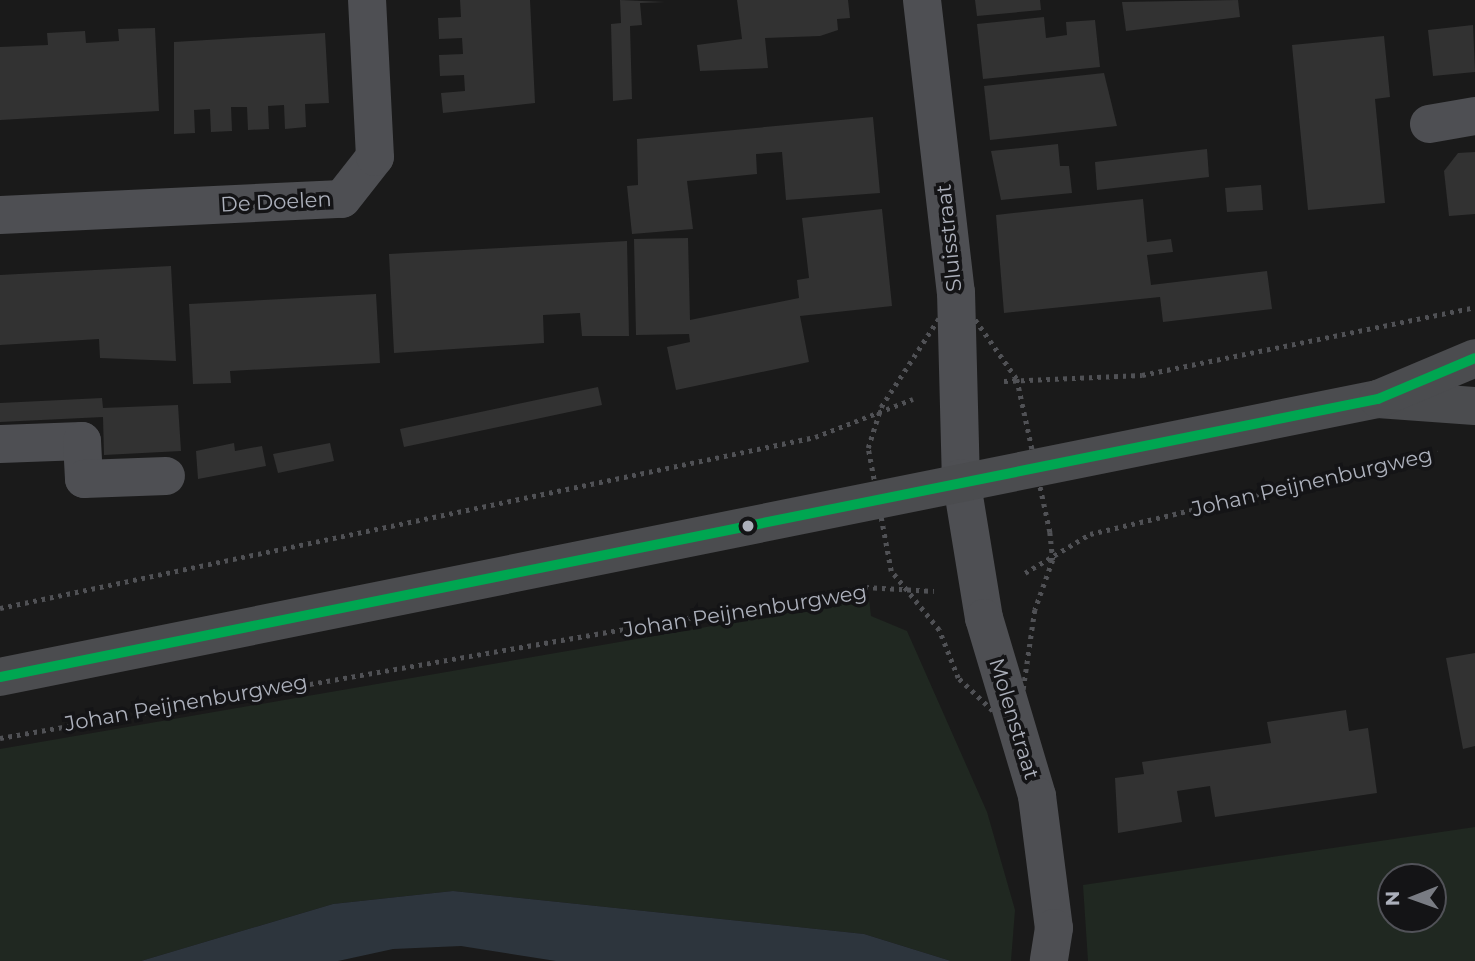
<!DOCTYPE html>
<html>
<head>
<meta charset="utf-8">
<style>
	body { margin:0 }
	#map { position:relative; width:1475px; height:961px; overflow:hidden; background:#1a1a1a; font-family:Montserrat,sans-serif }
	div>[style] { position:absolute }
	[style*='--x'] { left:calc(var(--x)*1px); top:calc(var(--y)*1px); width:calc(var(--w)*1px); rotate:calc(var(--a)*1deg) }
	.green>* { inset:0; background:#202821 }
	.water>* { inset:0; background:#2d353d }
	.building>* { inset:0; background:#323232 }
	.path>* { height:4.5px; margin-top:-2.25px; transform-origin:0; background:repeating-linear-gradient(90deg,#505155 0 3.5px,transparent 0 8.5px) }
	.minor>* { height:38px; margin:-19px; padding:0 19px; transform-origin:19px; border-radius:19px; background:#4e4f53 }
	.major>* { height:38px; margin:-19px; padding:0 19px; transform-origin:19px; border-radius:19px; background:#4b4c4f }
	.bus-1>* { height:10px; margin:-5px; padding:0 5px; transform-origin:5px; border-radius:5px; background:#00a651 }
	.dots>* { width:19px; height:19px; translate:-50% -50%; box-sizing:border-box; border:4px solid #141416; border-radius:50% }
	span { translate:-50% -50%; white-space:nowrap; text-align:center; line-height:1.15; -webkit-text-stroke:7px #141416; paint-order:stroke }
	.street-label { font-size:21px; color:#acb0bb }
	.north { position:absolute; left:1377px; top:863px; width:70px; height:70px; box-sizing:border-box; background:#141416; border:2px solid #515258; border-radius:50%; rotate:269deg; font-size:19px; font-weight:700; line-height:28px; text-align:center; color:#acb0bb }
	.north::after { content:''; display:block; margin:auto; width:24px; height:32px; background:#797c83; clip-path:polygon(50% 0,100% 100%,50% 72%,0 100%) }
</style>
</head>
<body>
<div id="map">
	<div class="green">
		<div style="clip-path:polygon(869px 599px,871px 616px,907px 631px,987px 812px,1015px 910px,1011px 961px,951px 961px,864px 934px,453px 891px,333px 904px,141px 961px,0 961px,0 749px)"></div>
		<div style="clip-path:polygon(evenodd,1475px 827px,1475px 961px,1088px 961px,1083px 885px,1475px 827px,1391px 877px,1433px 877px,1433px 919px,1391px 919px,1391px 877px)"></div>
	</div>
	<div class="water">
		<div style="clip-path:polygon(453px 891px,864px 934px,951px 961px,556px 961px,461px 946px,393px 949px,338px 961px,141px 961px,333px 904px)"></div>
	</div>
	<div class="building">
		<div style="clip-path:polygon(460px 0,530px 0,535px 103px,443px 113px,441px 93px,465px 91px,464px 75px,440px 76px,439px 55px,463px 54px,462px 38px,439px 39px,438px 18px,461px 17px)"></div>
		<div style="clip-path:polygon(620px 0,665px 2px,640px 3px,642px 25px,630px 26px,632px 99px,613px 101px,611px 24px,621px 23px)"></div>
		<div style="clip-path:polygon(737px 0,848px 0,850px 18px,837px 19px,838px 30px,820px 36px,765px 38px,768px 68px,700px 71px,697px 45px,742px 39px)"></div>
		<div style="clip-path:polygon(975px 0,1040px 0,1041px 10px,977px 16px)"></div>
		<div style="clip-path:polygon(1238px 0,1240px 17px,1126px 31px,1122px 2px)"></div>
		<div style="clip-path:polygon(1044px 17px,1046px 38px,1067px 35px,1066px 22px,1095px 20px,1100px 67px,983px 79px,977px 24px)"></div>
		<div style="clip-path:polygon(1473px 25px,1475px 72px,1433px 76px,1428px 30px)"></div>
		<div style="clip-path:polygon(155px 28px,159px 111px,0 120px,0 47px,48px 45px,47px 33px,85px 31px,86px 43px,119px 41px,118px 29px)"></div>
		<div style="clip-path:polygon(325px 33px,329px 103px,305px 104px,306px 127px,285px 129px,284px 105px,268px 106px,269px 129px,248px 130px,247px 107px,231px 107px,232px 131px,211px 132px,210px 109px,194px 110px,195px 133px,174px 134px,174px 42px)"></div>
		<div style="clip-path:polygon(1384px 36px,1390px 97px,1375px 99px,1385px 203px,1308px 210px,1292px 45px)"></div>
		<div style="clip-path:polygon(1104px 73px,1117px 126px,990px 140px,984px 86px)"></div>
		<div style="clip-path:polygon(873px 117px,880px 193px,786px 200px,782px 152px,756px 154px,757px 174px,687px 181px,693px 229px,632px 234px,627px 186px,638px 185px,637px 139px)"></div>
		<div style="clip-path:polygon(1058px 144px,1060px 166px,1069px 166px,1072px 193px,1001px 200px,991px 151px)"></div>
		<div style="clip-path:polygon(1207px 149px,1209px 177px,1097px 190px,1095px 162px)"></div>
		<div style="clip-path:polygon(1475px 152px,1475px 214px,1449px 216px,1444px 171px,1458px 153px)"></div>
		<div style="clip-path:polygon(1261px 185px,1263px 210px,1227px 212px,1225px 188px)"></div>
		<div style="clip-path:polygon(1143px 199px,1147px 242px,1171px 239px,1173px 252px,1147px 255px,1151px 285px,1267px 271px,1272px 309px,1163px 322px,1160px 297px,1004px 313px,996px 215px)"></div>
		<div style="clip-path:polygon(882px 209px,892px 306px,800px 316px,809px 362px,676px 390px,667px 347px,690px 342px,689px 334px,636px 335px,634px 239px,688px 238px,690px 320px,799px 298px,797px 280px,809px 278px,802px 218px)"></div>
		<div style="clip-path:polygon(627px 241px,629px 336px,582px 336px,580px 313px,543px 315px,544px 343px,394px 353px,389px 254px)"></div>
		<div style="clip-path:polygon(171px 266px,176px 361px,100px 358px,99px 339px,0 345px,0 275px)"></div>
		<div style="clip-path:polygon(376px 294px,380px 363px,230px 371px,231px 383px,193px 384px,189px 304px)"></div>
		<div style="clip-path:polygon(598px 387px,602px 405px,404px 447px,400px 429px)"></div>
		<div style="clip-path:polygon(102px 398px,103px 408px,178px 405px,181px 451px,104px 455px,103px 417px,0 422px,0 403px)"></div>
		<div style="clip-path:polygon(234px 443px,235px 451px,262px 446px,266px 466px,198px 479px,196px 451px)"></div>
		<div style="clip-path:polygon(330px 443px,334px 461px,278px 473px,273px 454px)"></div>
		<div style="clip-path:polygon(1475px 653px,1475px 746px,1463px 749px,1446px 658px)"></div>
		<div style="clip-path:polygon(1346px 710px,1349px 731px,1368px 728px,1377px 793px,1215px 817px,1210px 786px,1177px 791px,1182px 822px,1118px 833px,1115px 778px,1144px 774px,1142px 762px,1271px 743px,1267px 722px)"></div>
	</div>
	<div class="path">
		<div style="--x:956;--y:292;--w:106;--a:55"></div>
		<div style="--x:1017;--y:379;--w:157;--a:77.8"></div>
		<div style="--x:1050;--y:532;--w:28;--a:84"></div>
		<div style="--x:1053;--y:560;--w:53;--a:109.8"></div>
		<div style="--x:1035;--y:610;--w:125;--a:98.3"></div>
		<div style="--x:1017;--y:734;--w:81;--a:-136.5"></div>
		<div style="--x:958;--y:678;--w:52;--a:-111.6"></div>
		<div style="--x:939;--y:630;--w:76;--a:-129.1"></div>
		<div style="--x:891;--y:571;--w:125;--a:-100.6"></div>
		<div style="--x:868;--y:448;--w:43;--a:-72.4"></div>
		<div style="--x:881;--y:407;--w:137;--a:-56.9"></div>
		<div style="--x:1004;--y:381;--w:138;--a:-2.5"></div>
		<div style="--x:1142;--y:375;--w:340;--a:-11.5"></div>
		<div style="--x:1025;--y:573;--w:76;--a:-31"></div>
		<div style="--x:1090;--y:534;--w:357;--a:-13.3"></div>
		<div style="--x:0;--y:608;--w:833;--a:-11.85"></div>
		<div style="--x:815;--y:437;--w:105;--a:-21.2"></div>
		<div style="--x:0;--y:738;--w:878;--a:-9.9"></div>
		<div style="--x:865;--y:587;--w:69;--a:3.3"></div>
	</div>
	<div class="minor">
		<div style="--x:922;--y:0;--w:294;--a:83.4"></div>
		<div style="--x:956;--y:292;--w:186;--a:88.5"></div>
		<div style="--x:961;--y:478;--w:142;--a:80.7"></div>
		<div style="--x:984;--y:618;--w:186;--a:73.4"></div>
		<div style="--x:1037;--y:796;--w:133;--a:82.7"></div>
		<div style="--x:1054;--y:928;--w:33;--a:99"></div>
		<div style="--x:1429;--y:124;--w:47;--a:-9.9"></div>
		<div style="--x:0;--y:215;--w:342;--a:-2.7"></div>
		<div style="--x:342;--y:199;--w:53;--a:-51.8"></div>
		<div style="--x:375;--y:157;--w:157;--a:-92.9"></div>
		<div style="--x:0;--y:444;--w:82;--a:-2.1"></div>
		<div style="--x:82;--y:441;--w:38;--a:87"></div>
		<div style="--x:84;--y:479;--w:82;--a:-2.1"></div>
	</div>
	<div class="major">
		<div style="--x:1378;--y:399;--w:97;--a:4.1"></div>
		<div style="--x:0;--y:677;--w:1406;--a:-11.41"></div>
		<div style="--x:1378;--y:399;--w:105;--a:-22.9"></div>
	</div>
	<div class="bus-1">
		<div style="--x:0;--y:677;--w:1406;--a:-11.41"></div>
		<div style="--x:1378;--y:399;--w:105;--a:-22.9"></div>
	</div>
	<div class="dots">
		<div style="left:748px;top:526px;background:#acb0bb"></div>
	</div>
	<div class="street-label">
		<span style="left:276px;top:202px;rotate:-3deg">De Doelen</span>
		<span style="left:949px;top:238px;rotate:-96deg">Sluisstraat</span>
		<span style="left:1312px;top:482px;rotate:-13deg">Johan Peijnenburgweg</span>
		<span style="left:745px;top:611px;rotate:-9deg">Johan Peijnenburgweg</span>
		<span style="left:186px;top:703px;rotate:-10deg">Johan Peijnenburgweg</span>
		<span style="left:1014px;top:719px;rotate:73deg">Molenstraat</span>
	</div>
	<div class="north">N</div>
</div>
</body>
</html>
